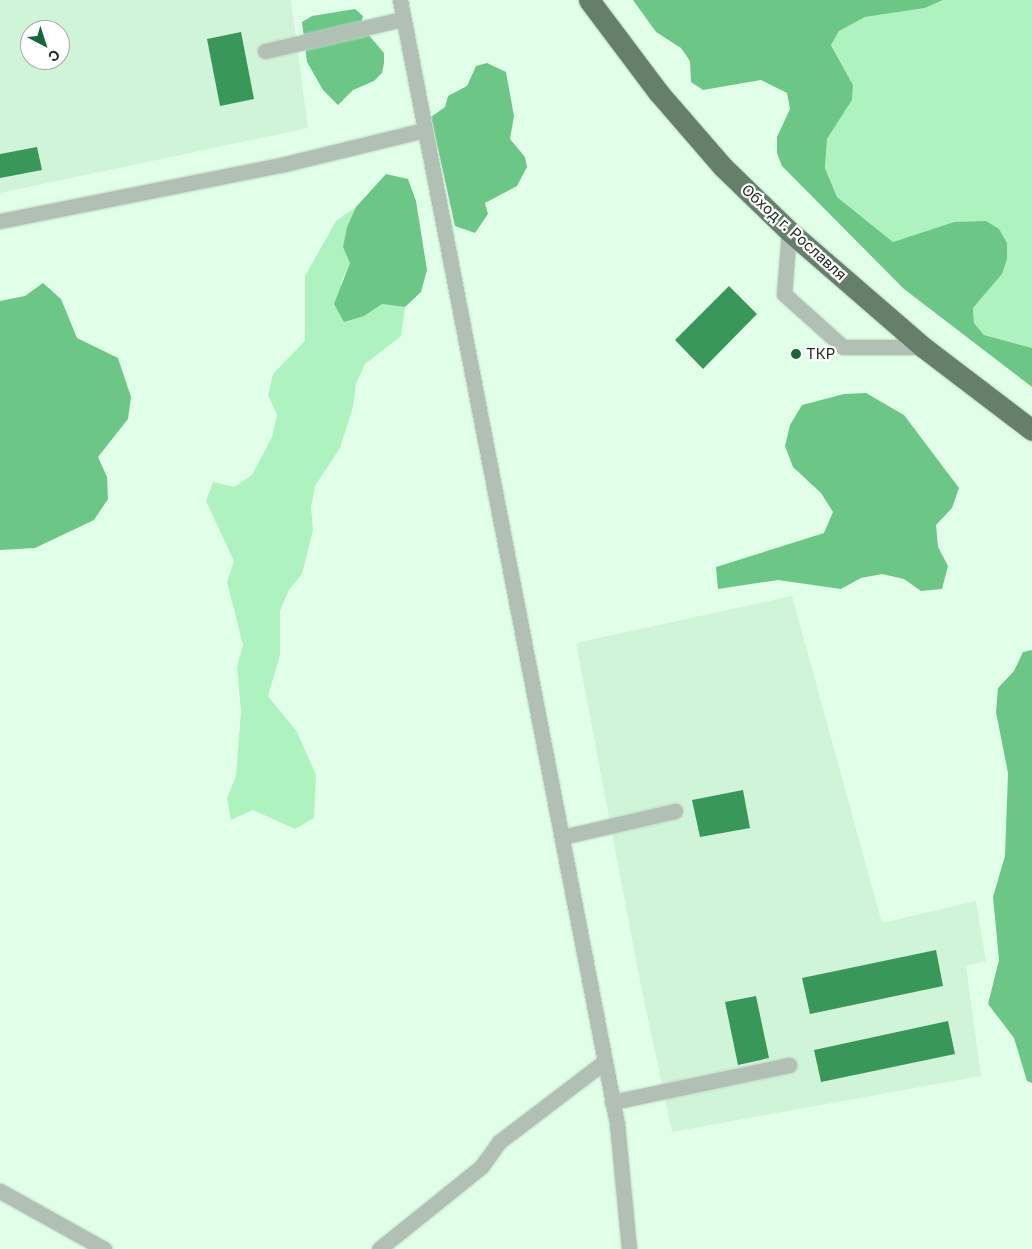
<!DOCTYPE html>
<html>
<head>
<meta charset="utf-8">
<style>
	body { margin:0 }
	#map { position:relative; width:1032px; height:1249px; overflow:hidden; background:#e1ffe8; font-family:Inter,sans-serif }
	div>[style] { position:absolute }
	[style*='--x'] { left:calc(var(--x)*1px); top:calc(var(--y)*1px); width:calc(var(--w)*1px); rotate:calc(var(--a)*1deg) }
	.built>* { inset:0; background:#d0f4d8 }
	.green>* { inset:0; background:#aef3bf }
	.forest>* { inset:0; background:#6cc787 }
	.building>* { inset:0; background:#3a975a }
	.roads { filter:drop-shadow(0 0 1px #bed8c4) drop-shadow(0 0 1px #bed8c4) }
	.minor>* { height:15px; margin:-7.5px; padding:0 7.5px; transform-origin:7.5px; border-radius:7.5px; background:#b2bfb5 }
	.highway>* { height:21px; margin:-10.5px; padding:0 10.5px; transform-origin:10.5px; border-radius:10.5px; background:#657f6b }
	.dots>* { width:14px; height:14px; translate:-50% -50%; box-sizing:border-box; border:2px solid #fff; border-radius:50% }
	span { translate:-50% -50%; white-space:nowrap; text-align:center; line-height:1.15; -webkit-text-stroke:4.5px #fff; paint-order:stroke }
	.street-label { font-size:15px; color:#1d281f }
	.poi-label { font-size:15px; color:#1d281f }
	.left { translate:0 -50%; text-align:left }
	.north { position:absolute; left:20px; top:20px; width:50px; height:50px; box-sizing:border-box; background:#fff; border:1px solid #a5a9a5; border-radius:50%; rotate:140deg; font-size:14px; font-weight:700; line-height:20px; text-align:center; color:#1d281f }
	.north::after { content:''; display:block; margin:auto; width:18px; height:22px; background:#186737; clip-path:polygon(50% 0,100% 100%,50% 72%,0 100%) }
</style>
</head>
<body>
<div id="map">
	<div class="built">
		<div style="clip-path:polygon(evenodd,0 0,291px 0,308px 128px,0 193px,0 0,30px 30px,60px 30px,60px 60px,30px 60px,30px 30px)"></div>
		<div style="clip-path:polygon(792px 596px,882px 923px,976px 901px,986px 961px,966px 966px,981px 1076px,672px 1132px,640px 981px,576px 643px)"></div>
	</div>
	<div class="green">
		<div style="clip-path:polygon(943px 0,1032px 0,1032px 348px,984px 335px,974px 323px,973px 308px,1002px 274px,954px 222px,893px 242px,837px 197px,825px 168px,827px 139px,852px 100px,853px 85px,831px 44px,839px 31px,865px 17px,925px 8px)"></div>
		<div style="clip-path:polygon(356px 207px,347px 227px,350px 263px,341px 283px,364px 316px,382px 304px,405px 307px,401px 336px,365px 364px,356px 384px,353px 407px,340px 448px,315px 486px,311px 508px,313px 530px,302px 574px,289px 590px,280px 611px,280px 655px,268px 696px,297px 732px,316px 775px,314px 818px,295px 829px,253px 810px,231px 820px,227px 798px,236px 776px,241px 711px,237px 667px,243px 645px,227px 582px,234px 561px,206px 501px,213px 482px,234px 487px,252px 475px,272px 437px,277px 415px,268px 395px,273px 374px,305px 341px,305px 276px,336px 221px)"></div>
	</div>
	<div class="forest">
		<div style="clip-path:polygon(633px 0,943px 0,925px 8px,865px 17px,839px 31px,831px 45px,853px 85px,852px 100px,827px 139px,825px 168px,837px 197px,893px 242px,954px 222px,986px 221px,999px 229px,1007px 243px,1007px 259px,1002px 274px,973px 308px,974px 323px,984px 335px,1032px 348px,1032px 387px,904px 289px,782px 166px,777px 153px,777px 137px,790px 109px,787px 93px,761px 80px,703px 90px,691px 82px,690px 61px,681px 48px,656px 32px)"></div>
		<div style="clip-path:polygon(355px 9px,363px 16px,361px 26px,384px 53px,384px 63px,382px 73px,374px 81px,353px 90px,338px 105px,323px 90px,307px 62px,302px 22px,312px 16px)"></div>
		<div style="clip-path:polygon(487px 63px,506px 72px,514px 116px,510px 139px,525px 157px,527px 167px,517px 186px,485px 203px,488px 214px,475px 233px,455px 226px,431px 117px,445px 107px,448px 96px,467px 86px,476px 66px)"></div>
		<div style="clip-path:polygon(386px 174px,408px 179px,416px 201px,427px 270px,421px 292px,405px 307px,382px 304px,364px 316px,344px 322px,334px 304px,350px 263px,343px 247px,347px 227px,356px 207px)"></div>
		<div style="clip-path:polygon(43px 283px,61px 299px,77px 338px,118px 358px,131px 397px,128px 419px,98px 457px,107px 477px,108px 499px,94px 520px,35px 548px,0 550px,0 301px,25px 296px)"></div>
		<div style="clip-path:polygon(866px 393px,904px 415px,959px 488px,952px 508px,936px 525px,938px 547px,948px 566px,942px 589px,921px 591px,904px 579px,882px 574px,861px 578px,841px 589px,778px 580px,718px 589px,716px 567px,824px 533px,833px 512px,821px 493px,793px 467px,785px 446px,790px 425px,802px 405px,844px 394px)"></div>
		<div style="clip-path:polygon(1032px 650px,1032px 1083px,1027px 1081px,1014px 1038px,988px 1004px,999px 960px,993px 897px,1005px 856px,1008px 773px,996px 712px,998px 688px,1014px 671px,1023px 652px)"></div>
	</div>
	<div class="building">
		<div style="clip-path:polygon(241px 32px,254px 99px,220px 106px,207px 39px)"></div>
		<div style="clip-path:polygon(37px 147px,42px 170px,0 178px,0 154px)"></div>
		<div style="clip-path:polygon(729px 286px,757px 314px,703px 369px,675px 340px)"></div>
		<div style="clip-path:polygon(743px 790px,750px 828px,700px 837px,692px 800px)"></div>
		<div style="clip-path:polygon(936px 950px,943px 986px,810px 1014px,802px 978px)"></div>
		<div style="clip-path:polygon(756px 996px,769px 1058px,738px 1065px,725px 1002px)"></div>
		<div style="clip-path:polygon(948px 1021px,955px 1054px,821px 1082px,814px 1050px)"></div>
	</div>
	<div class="roads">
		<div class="minor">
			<div style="--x:400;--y:0;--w:1145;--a:79.07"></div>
			<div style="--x:617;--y:1124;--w:126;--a:84.5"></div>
			<div style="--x:265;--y:51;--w:142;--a:-13.1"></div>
			<div style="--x:0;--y:221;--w:291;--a:-11.3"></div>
			<div style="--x:285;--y:164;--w:144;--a:-13.7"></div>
			<div style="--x:789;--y:231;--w:63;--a:94.5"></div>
			<div style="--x:784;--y:294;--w:79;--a:41.9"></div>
			<div style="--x:843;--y:347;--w:80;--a:0"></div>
			<div style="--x:562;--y:837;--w:116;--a:-13"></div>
			<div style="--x:612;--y:1102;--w:181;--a:-11.8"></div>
			<div style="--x:0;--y:1191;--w:119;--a:29.1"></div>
			<div style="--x:379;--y:1249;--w:131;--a:-38.8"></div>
			<div style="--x:481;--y:1167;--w:31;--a:-54"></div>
			<div style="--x:499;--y:1142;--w:132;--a:-37.3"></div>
		</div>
		<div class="highway">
			<div style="--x:589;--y:0;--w:115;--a:53.1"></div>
			<div style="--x:658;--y:92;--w:99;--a:49.1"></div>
			<div style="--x:723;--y:167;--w:92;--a:44.1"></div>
			<div style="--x:789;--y:231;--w:177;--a:40.9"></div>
			<div style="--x:923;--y:347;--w:137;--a:37.3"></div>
		</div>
	</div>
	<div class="dots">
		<div style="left:796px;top:354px;background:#186737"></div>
	</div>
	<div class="street-label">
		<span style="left:794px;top:232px;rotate:42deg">Обход г. Рославля</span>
	</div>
	<div class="poi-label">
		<span class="left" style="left:806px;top:354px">ТКР</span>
	</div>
	<div class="north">С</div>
</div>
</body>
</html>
